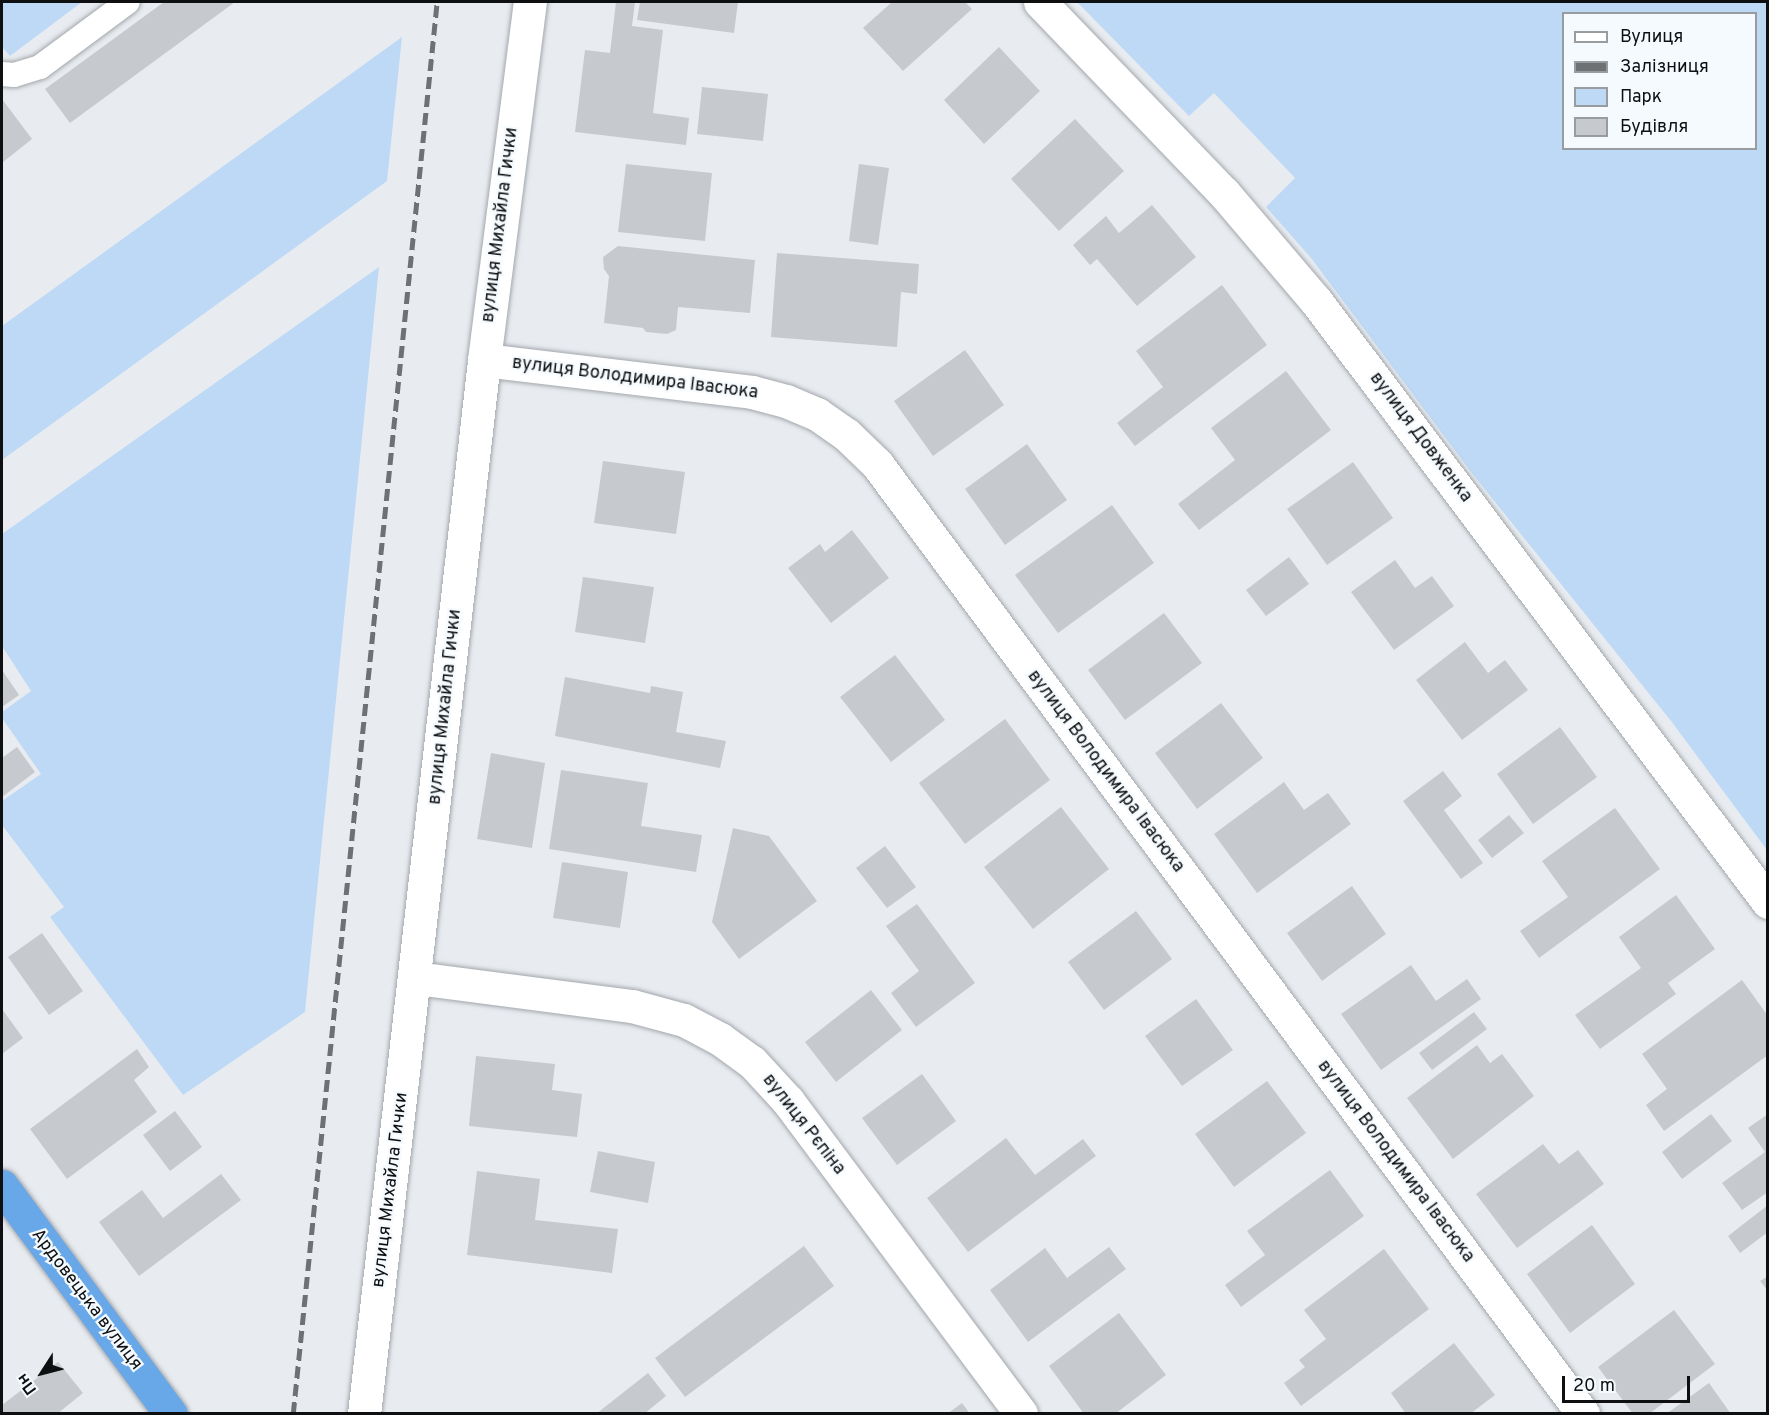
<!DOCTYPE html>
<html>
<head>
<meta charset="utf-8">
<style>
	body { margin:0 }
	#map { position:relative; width:1769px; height:1415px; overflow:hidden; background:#e8ecf1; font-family:Overpass,sans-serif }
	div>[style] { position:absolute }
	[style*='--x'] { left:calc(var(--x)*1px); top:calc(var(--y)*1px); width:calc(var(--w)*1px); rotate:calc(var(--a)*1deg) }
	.green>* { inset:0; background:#bed9f5 }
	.building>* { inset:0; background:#c6cace }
	.roads { filter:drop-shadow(0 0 2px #a3a7ab) drop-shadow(0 0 2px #a3a7ab) }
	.lane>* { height:24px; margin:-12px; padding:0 12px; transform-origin:12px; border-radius:12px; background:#fff }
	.street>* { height:33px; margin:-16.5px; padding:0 16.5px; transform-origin:16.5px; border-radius:16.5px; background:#fff }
	.secondary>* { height:33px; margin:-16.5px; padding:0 16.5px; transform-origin:16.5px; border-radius:16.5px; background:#fff }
	.highway>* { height:33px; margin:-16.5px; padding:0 16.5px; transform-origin:16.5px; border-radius:16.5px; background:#68a8e8 }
	.rail>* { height:4.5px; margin-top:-2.25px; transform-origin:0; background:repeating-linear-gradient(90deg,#6e7173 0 12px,transparent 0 18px) }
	span { translate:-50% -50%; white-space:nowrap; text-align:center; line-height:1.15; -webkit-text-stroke:4.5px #f5fafe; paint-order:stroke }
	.street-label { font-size:18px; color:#0e0f10 }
	.frame { position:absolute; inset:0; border:3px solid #0e0f10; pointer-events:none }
	.legend { position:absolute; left:1562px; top:12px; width:195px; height:138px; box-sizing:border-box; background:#f5fafe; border:2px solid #999c9f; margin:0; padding:8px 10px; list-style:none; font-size:18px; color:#0e0f10 }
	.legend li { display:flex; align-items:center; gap:12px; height:30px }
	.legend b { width:30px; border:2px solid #999c9f }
	.north { position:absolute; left:12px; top:1343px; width:60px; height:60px; -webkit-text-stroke:4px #f5fafe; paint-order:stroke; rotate:234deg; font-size:16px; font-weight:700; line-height:24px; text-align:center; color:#0e0f10 }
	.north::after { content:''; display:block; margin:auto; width:21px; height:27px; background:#0e0f10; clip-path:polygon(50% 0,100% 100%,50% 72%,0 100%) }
	.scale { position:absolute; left:1562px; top:1376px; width:128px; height:27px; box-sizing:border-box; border:3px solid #0e0f10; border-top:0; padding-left:8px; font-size:18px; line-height:21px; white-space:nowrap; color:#0e0f10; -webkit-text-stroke:4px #f5fafe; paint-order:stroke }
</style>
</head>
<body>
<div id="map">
	<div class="green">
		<div style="clip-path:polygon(2px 2px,82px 2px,10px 56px,2px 47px)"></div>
		<div style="clip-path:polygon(evenodd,1077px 2px,1767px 2px,1767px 850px,1671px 721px,1471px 472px,1311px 258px,1266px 207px,1295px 178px,1214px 93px,1189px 116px,1077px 2px,1564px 14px,1756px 14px,1756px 148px,1564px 148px,1564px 14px)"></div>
		<div style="clip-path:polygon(402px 37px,387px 181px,2px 460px,2px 326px)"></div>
		<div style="clip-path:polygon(379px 267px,305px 1012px,183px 1095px,50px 917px,64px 907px,2px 825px,2px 801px,41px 774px,2px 718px,2px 712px,31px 691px,2px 646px,2px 534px)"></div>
	</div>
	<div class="building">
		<div style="clip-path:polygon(164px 2px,235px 2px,70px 123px,45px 89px)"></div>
		<div style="clip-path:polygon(616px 2px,635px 2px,632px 26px,663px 30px,653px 113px,689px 118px,686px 145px,575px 132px,585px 50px,610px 53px)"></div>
		<div style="clip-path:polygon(640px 2px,738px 2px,734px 33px,637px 20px)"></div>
		<div style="clip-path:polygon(892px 2px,965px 2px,972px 9px,903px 71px,863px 28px)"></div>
		<div style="clip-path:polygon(999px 47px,1040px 91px,984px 144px,944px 100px)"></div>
		<div style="clip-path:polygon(702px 87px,768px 94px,763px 141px,697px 134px)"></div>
		<div style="clip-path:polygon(2px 99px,32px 139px,3px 162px,2px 161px)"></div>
		<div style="clip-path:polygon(1075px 119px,1124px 171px,1059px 231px,1011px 179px)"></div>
		<div style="clip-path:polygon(626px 164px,712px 173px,705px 241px,618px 232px)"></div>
		<div style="clip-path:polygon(859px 164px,889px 168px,878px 245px,849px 241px)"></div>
		<div style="clip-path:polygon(1152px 205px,1196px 257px,1137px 306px,1097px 259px,1090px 265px,1073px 245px,1106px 216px,1119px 233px)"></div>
		<div style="clip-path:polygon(618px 246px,755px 260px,750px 313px,678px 307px,676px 330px,667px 334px,646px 332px,643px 328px,604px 323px,609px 276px,604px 269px,603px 257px)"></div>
		<div style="clip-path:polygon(777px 253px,919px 264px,917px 294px,901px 292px,897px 347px,771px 337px)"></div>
		<div style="clip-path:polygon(1222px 285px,1267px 345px,1135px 446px,1117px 423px,1163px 387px,1136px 351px)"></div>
		<div style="clip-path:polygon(965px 350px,1004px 405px,933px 456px,894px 401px)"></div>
		<div style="clip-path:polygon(1286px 371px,1331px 430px,1199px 530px,1178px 504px,1235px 460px,1211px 428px)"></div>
		<div style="clip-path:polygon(1027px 444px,1067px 500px,1005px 545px,965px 489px)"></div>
		<div style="clip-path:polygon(603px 461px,685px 472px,676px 534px,594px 523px)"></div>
		<div style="clip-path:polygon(1353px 462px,1393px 518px,1327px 565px,1287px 509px)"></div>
		<div style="clip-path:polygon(1112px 505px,1154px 563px,1058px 633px,1015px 575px)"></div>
		<div style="clip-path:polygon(852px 530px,889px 578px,831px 623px,788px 568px,820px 544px,825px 552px)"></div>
		<div style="clip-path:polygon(1289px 557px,1309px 584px,1266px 616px,1246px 590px)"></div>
		<div style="clip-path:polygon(1395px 560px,1415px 588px,1432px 576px,1454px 606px,1394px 650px,1351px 592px)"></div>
		<div style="clip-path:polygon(583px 577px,654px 587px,645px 643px,575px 632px)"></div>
		<div style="clip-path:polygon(1164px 613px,1202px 663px,1125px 720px,1088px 670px)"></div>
		<div style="clip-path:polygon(1465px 642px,1488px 673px,1505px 660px,1528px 690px,1462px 740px,1416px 680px)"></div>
		<div style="clip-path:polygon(895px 655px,945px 720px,891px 762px,840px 697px)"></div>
		<div style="clip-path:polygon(2px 670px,19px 695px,2px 707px)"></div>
		<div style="clip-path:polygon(565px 677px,650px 693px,651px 686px,683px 692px,676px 732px,726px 741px,720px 768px,555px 736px)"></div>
		<div style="clip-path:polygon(1221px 703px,1263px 758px,1197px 809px,1155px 753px)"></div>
		<div style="clip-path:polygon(1005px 719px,1050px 780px,965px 844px,919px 783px)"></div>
		<div style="clip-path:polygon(1560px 727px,1597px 777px,1533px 824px,1497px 774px)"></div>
		<div style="clip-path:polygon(17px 747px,35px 772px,2px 797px,2px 758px)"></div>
		<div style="clip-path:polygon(491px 753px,545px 763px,532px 848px,477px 839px)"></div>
		<div style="clip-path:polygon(561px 770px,648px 783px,641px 826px,702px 835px,696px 872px,549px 849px)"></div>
		<div style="clip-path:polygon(1443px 771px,1462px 796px,1444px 810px,1483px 863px,1461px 879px,1403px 801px)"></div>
		<div style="clip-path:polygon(1284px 782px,1304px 810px,1328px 793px,1351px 824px,1257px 893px,1214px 834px)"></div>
		<div style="clip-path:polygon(1061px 807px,1109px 869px,1033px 929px,984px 867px)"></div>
		<div style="clip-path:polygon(1615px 808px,1660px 869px,1539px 958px,1520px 931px,1568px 897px,1542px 861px)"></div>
		<div style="clip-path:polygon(1509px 815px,1524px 833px,1492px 858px,1478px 840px)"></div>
		<div style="clip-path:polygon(733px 828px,769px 836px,817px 901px,739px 959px,712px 922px)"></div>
		<div style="clip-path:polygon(885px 846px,916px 887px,887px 908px,856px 868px)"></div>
		<div style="clip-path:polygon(562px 862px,628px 872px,620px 928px,553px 918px)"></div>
		<div style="clip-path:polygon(1352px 886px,1386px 934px,1322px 981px,1287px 933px)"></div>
		<div style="clip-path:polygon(1676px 895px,1715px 949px,1668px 983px,1676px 994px,1600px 1049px,1575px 1015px,1641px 968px,1619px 937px)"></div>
		<div style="clip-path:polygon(917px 904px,975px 983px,916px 1027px,891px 993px,919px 971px,886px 926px)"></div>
		<div style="clip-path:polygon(1136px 911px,1172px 959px,1104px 1010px,1068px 962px)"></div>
		<div style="clip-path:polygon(42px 933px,83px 991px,49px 1015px,8px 957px)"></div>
		<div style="clip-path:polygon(1411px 965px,1436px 1001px,1467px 979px,1481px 999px,1381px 1070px,1341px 1014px)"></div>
		<div style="clip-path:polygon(1742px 980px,1768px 1016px,1768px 1055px,1664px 1131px,1646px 1105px,1667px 1089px,1642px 1054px)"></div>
		<div style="clip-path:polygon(871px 990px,902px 1030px,836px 1082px,805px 1042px)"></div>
		<div style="clip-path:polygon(1196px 999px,1233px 1050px,1182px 1086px,1145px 1036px)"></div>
		<div style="clip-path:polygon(2px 1009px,23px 1038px,2px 1054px)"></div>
		<div style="clip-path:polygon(1474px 1012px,1487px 1029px,1432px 1070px,1419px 1053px)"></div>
		<div style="clip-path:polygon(1477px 1045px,1490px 1063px,1502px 1054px,1534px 1096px,1453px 1159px,1407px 1098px)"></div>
		<div style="clip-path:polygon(137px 1049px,149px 1067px,134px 1080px,157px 1112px,67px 1179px,30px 1129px)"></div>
		<div style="clip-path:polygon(476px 1056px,555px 1064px,552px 1090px,582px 1094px,577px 1137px,469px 1126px)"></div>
		<div style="clip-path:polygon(922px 1074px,956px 1121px,897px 1165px,862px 1118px)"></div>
		<div style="clip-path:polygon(1267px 1081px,1306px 1133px,1234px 1187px,1195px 1134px)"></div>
		<div style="clip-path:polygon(175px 1111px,202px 1147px,170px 1171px,143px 1135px)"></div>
		<div style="clip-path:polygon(1711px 1114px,1732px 1141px,1682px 1179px,1662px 1152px)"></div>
		<div style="clip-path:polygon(1768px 1114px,1768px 1192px,1742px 1210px,1722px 1183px,1765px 1152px,1748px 1128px)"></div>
		<div style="clip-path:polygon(1006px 1138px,1035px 1175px,1083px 1139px,1096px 1156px,968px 1252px,927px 1198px)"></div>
		<div style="clip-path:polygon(1543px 1144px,1559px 1164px,1578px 1150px,1604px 1184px,1517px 1248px,1476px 1194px)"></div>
		<div style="clip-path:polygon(598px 1151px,655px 1162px,648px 1203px,590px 1192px)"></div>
		<div style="clip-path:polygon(1330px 1170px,1364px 1216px,1241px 1307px,1225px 1285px,1265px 1255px,1247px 1231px)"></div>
		<div style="clip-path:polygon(477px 1171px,540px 1179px,535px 1220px,618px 1229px,612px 1273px,467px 1255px)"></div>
		<div style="clip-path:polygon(221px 1174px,241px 1200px,139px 1276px,99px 1222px,142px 1190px,163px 1218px)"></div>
		<div style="clip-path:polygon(1768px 1205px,1768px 1232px,1740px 1253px,1728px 1236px)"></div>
		<div style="clip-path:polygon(1592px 1225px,1635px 1284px,1570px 1333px,1527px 1274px)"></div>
		<div style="clip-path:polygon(804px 1246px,834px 1286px,685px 1397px,655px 1358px)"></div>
		<div style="clip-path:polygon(1109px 1247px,1126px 1269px,1028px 1342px,990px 1290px,1045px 1248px,1067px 1278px)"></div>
		<div style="clip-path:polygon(1384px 1249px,1429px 1309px,1301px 1406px,1284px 1383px,1305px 1367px,1299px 1360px,1326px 1339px,1304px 1310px)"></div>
		<div style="clip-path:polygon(1768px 1276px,1768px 1291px,1760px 1281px)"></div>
		<div style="clip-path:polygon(1674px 1310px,1715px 1364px,1649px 1414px,1633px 1414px,1598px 1367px)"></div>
		<div style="clip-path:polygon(1119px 1313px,1166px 1375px,1115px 1414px,1084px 1414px,1049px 1366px)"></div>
		<div style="clip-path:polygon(1454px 1343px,1495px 1395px,1470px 1414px,1406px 1414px,1391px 1393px)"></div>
		<div style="clip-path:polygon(58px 1362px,83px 1393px,57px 1414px,2px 1414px,2px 1405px)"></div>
		<div style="clip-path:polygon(648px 1373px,666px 1396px,644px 1414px,596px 1414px)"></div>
		<div style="clip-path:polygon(1709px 1383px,1731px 1414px,1666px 1414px)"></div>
		<div style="clip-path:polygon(962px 1403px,970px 1414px,947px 1414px)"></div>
	</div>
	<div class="roads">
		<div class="lane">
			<div style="--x:2;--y:74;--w:12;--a:5"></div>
			<div style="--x:14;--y:75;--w:27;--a:-17"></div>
			<div style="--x:40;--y:67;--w:109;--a:-36.5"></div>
		</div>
		<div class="street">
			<div style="--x:1040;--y:2;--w:265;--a:46.1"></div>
			<div style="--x:1224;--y:193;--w:142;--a:49.6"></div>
			<div style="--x:1316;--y:301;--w:752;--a:53.05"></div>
			<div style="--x:484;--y:360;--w:270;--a:6.8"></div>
			<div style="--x:752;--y:392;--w:35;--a:15"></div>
			<div style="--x:786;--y:401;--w:34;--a:23"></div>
			<div style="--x:817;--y:414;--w:37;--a:35"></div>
			<div style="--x:847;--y:435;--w:42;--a:44"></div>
			<div style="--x:877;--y:464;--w:1184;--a:53.38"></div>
			<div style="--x:416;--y:978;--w:218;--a:7.4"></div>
			<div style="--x:632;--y:1006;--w:54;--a:15.1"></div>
			<div style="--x:684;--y:1020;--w:41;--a:27.8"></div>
			<div style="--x:720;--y:1039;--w:39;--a:36"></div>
			<div style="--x:752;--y:1062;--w:53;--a:47.3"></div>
			<div style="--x:788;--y:1101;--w:390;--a:53.3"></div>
		</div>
		<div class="secondary">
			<div style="--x:364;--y:1414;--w:1061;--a:-83.5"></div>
			<div style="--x:484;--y:360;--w:361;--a:-82.7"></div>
		</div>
		<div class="highway">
			<div style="--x:2;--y:1186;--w:284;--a:53.5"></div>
		</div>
	</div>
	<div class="rail">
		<div style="--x:293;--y:1414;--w:1419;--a:-84.18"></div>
	</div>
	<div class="street-label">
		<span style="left:501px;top:225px;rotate:-83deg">вулиця Михайла Гички</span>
		<span style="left:635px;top:379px;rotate:7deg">вулиця Володимира Івасюка</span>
		<span style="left:1420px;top:438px;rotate:53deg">вулиця Довженка</span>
		<span style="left:446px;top:707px;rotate:-84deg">вулиця Михайла Гички</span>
		<span style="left:1105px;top:772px;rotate:53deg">вулиця Володимира Івасюка</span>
		<span style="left:803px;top:1125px;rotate:52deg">вулиця Рєпіна</span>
		<span style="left:1395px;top:1162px;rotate:53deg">вулиця Володимира Івасюка</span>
		<span style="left:391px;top:1190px;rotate:-83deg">вулиця Михайла Гички</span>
		<span style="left:86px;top:1300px;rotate:53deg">Ардовецька вулиця</span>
	</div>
	<div class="frame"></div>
	<ul class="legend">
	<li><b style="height:8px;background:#fff"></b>Вулиця</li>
	<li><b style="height:8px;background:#6e7173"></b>Залізниця</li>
	<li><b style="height:16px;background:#bed9f5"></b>Парк</li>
	<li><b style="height:16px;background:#c6cace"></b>Будівля</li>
	</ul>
	<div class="north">Пн</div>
	<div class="scale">20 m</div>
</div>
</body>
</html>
